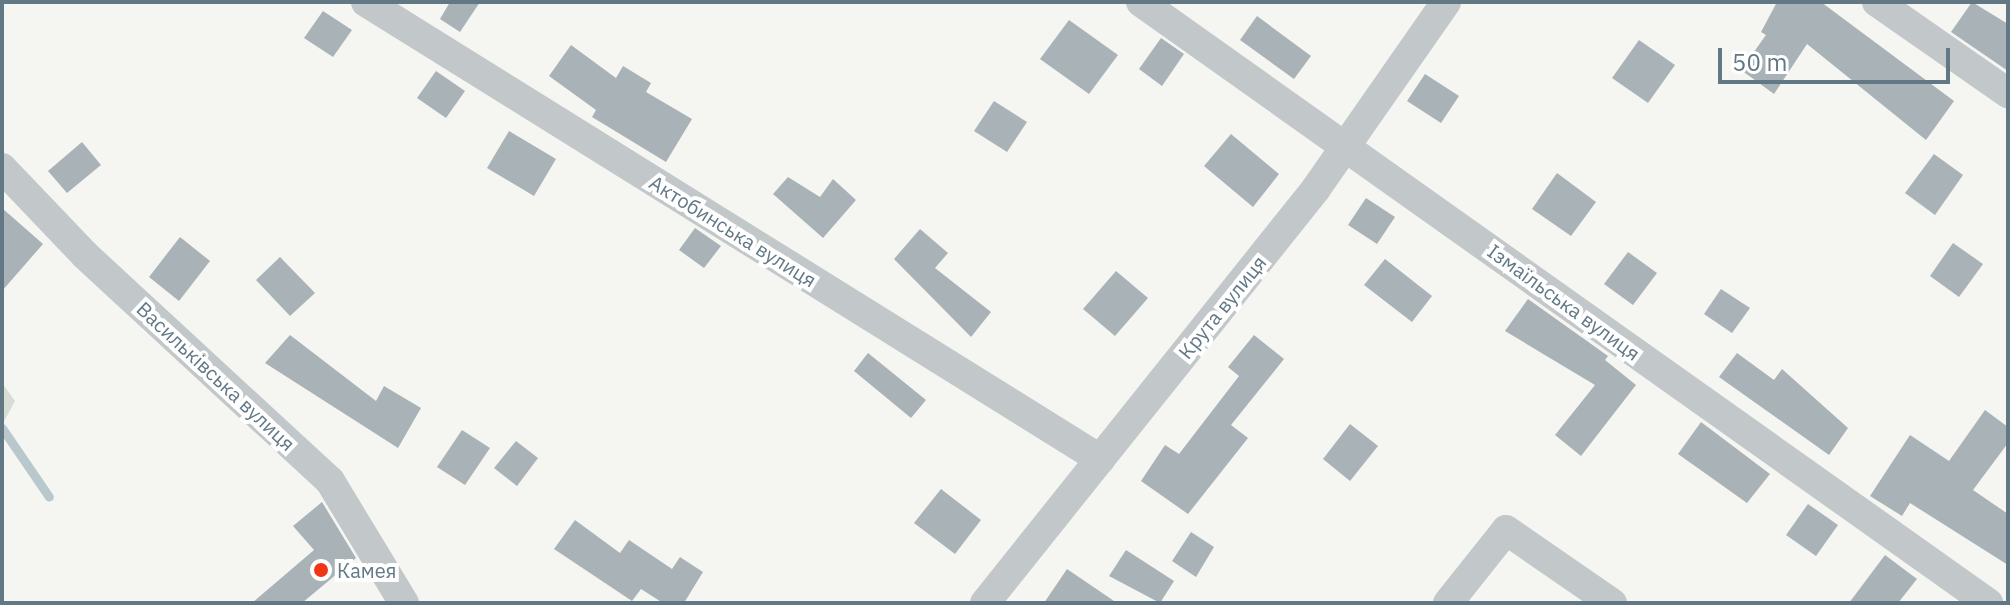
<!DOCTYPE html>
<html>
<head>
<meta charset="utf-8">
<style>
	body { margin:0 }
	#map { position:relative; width:2010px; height:605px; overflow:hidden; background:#f5f5f1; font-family:"IBM Plex Sans",sans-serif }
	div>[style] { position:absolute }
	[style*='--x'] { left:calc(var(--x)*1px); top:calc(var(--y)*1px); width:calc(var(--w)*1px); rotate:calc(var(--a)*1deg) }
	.green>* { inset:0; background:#d7ddd2 }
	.stream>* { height:9px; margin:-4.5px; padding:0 4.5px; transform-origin:4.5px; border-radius:4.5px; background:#b9c8cc }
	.building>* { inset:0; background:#a9b3b7 }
	.minor>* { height:30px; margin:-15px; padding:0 15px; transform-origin:15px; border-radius:15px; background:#c2c7ca }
	.dots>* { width:22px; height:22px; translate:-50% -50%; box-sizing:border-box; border:4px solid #fff; border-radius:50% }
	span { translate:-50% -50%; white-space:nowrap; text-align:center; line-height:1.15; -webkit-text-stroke:8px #fff; paint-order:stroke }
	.street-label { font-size:20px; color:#627885 }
	.poi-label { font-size:20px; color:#627885 }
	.left { translate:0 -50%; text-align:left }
	.frame { position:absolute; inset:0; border:4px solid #627885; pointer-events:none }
	.scale { position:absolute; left:1718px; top:48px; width:232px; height:36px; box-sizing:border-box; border:4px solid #627885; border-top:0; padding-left:10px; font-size:24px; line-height:28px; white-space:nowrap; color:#627885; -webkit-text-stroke:6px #fff; paint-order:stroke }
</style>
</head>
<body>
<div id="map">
	<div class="green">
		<div style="clip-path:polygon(2px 383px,15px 401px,2px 425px)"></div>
	</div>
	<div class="stream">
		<div style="--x:2;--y:428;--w:83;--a:55.7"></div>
	</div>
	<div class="building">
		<div style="clip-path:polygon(450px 2px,480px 2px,460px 32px,440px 19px)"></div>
		<div style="clip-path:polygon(1777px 2px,1821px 2px,1954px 101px,1926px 140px,1807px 44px,1774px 94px,1741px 70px,1766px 35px,1761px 32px)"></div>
		<div style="clip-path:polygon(1972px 2px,2008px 24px,2008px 71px,1951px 32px)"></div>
		<div style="clip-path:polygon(323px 11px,352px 30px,333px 57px,304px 38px)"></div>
		<div style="clip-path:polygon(1257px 16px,1311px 56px,1294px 79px,1240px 40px)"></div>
		<div style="clip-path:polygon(1069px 20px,1118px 55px,1089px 94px,1040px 59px)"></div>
		<div style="clip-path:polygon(1161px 38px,1184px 54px,1162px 86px,1139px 69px)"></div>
		<div style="clip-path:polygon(1639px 40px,1675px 65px,1648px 103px,1612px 78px)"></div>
		<div style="clip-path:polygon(571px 45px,616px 78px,623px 66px,651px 83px,646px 92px,692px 119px,666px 162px,592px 117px,596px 110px,549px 76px)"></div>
		<div style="clip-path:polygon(436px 71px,465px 91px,446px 118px,417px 98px)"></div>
		<div style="clip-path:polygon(1425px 74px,1459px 96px,1441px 123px,1407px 101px)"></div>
		<div style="clip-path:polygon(994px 101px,1027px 122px,1007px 152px,974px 131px)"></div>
		<div style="clip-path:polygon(509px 131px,556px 159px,534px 196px,487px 168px)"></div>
		<div style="clip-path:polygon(1231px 134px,1279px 174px,1253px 207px,1204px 166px)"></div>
		<div style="clip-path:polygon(82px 142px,101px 165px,67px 193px,48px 171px)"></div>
		<div style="clip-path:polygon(1934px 154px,1963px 175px,1935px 215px,1905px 193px)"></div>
		<div style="clip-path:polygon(1557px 173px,1596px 202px,1571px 236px,1532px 209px)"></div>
		<div style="clip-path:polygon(788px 177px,820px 197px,833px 179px,856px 200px,823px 238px,773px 194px)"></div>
		<div style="clip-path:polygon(1366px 198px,1395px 217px,1377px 244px,1348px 225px)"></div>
		<div style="clip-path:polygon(2px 208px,43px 244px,2px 291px)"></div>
		<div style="clip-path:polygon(695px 228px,721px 246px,704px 268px,679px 250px)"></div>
		<div style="clip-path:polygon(920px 229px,948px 253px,935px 268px,991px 312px,971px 337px,894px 259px)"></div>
		<div style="clip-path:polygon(180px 237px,210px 261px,179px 301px,149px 277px)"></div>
		<div style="clip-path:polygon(1953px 243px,1983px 264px,1959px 297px,1930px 276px)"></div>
		<div style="clip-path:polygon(1628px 252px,1657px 273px,1633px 305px,1604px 284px)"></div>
		<div style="clip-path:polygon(280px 257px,315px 293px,290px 316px,256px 280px)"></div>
		<div style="clip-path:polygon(1385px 259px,1432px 296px,1412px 322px,1364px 285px)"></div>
		<div style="clip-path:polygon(1116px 271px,1148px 298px,1115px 336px,1083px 309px)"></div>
		<div style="clip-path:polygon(1721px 289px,1750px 308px,1732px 333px,1704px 314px)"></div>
		<div style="clip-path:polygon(1528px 299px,1608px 356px,1605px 360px,1636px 385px,1581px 456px,1555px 435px,1595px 385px,1505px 331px)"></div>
		<div style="clip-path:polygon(290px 335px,376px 401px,384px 386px,421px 408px,398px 448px,265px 363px)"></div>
		<div style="clip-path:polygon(1254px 335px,1284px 359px,1231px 425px,1248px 438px,1188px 514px,1141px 481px,1165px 445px,1179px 454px,1239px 376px,1228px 367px)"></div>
		<div style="clip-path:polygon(868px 353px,926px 400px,911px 418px,854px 371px)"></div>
		<div style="clip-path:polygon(1737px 353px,1774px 380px,1782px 369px,1848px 428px,1829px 455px,1719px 377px)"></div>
		<div style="clip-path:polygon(1985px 410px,2008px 427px,2008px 443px,1973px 490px,2008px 514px,2008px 565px,1910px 503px,1902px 516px,1870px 496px,1910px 435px,1949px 461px)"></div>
		<div style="clip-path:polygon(1701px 422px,1770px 474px,1747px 503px,1678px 454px)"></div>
		<div style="clip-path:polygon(1350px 424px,1378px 446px,1350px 481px,1323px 459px)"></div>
		<div style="clip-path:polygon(462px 430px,490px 448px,465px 485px,437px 467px)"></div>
		<div style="clip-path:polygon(516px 441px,538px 458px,517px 486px,494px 468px)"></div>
		<div style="clip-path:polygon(941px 489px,981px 520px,955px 554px,914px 523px)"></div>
		<div style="clip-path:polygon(322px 502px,356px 558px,302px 603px,252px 603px,314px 550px,293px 526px)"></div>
		<div style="clip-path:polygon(1808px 504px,1838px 525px,1816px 556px,1786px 535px)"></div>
		<div style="clip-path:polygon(575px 520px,620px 553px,629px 540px,672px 569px,680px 557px,703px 572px,684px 603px,663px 603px,641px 589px,632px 601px,554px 549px)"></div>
		<div style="clip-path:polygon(1191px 532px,1214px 547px,1196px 577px,1172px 561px)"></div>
		<div style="clip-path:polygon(1126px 550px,1174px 581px,1160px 603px,1109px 576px)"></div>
		<div style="clip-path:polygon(1885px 555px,1917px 579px,1898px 603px,1849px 603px)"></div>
		<div style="clip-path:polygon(1067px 569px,1117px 603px,1044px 603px)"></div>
	</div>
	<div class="minor">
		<div style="--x:366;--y:2;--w:865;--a:31.91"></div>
		<div style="--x:1141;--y:2;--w:1039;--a:35.36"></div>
		<div style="--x:1877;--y:2;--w:160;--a:34.8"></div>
		<div style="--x:2;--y:168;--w:120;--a:46.3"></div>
		<div style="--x:85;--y:255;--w:333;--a:42.7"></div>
		<div style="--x:330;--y:481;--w:143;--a:58.8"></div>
		<div style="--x:985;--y:603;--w:529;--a:-51.37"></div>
		<div style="--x:1315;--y:190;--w:229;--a:-55.1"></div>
		<div style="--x:1448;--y:603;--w:93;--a:-51.5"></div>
		<div style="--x:1506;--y:530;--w:129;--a:34.6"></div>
	</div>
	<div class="dots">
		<div style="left:321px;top:570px;background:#f13615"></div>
	</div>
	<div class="street-label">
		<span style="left:733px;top:231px;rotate:32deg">Актобинська вулиця</span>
		<span style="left:1564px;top:302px;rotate:36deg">Ізмаїльська вулиця</span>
		<span style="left:1222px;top:307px;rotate:-51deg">Крута вулиця</span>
		<span style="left:216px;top:376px;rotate:43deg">Васильківська вулиця</span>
	</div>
	<div class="poi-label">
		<span class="left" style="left:337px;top:570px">Камея</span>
	</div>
	<div class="frame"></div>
	<div class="scale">50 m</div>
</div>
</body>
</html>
